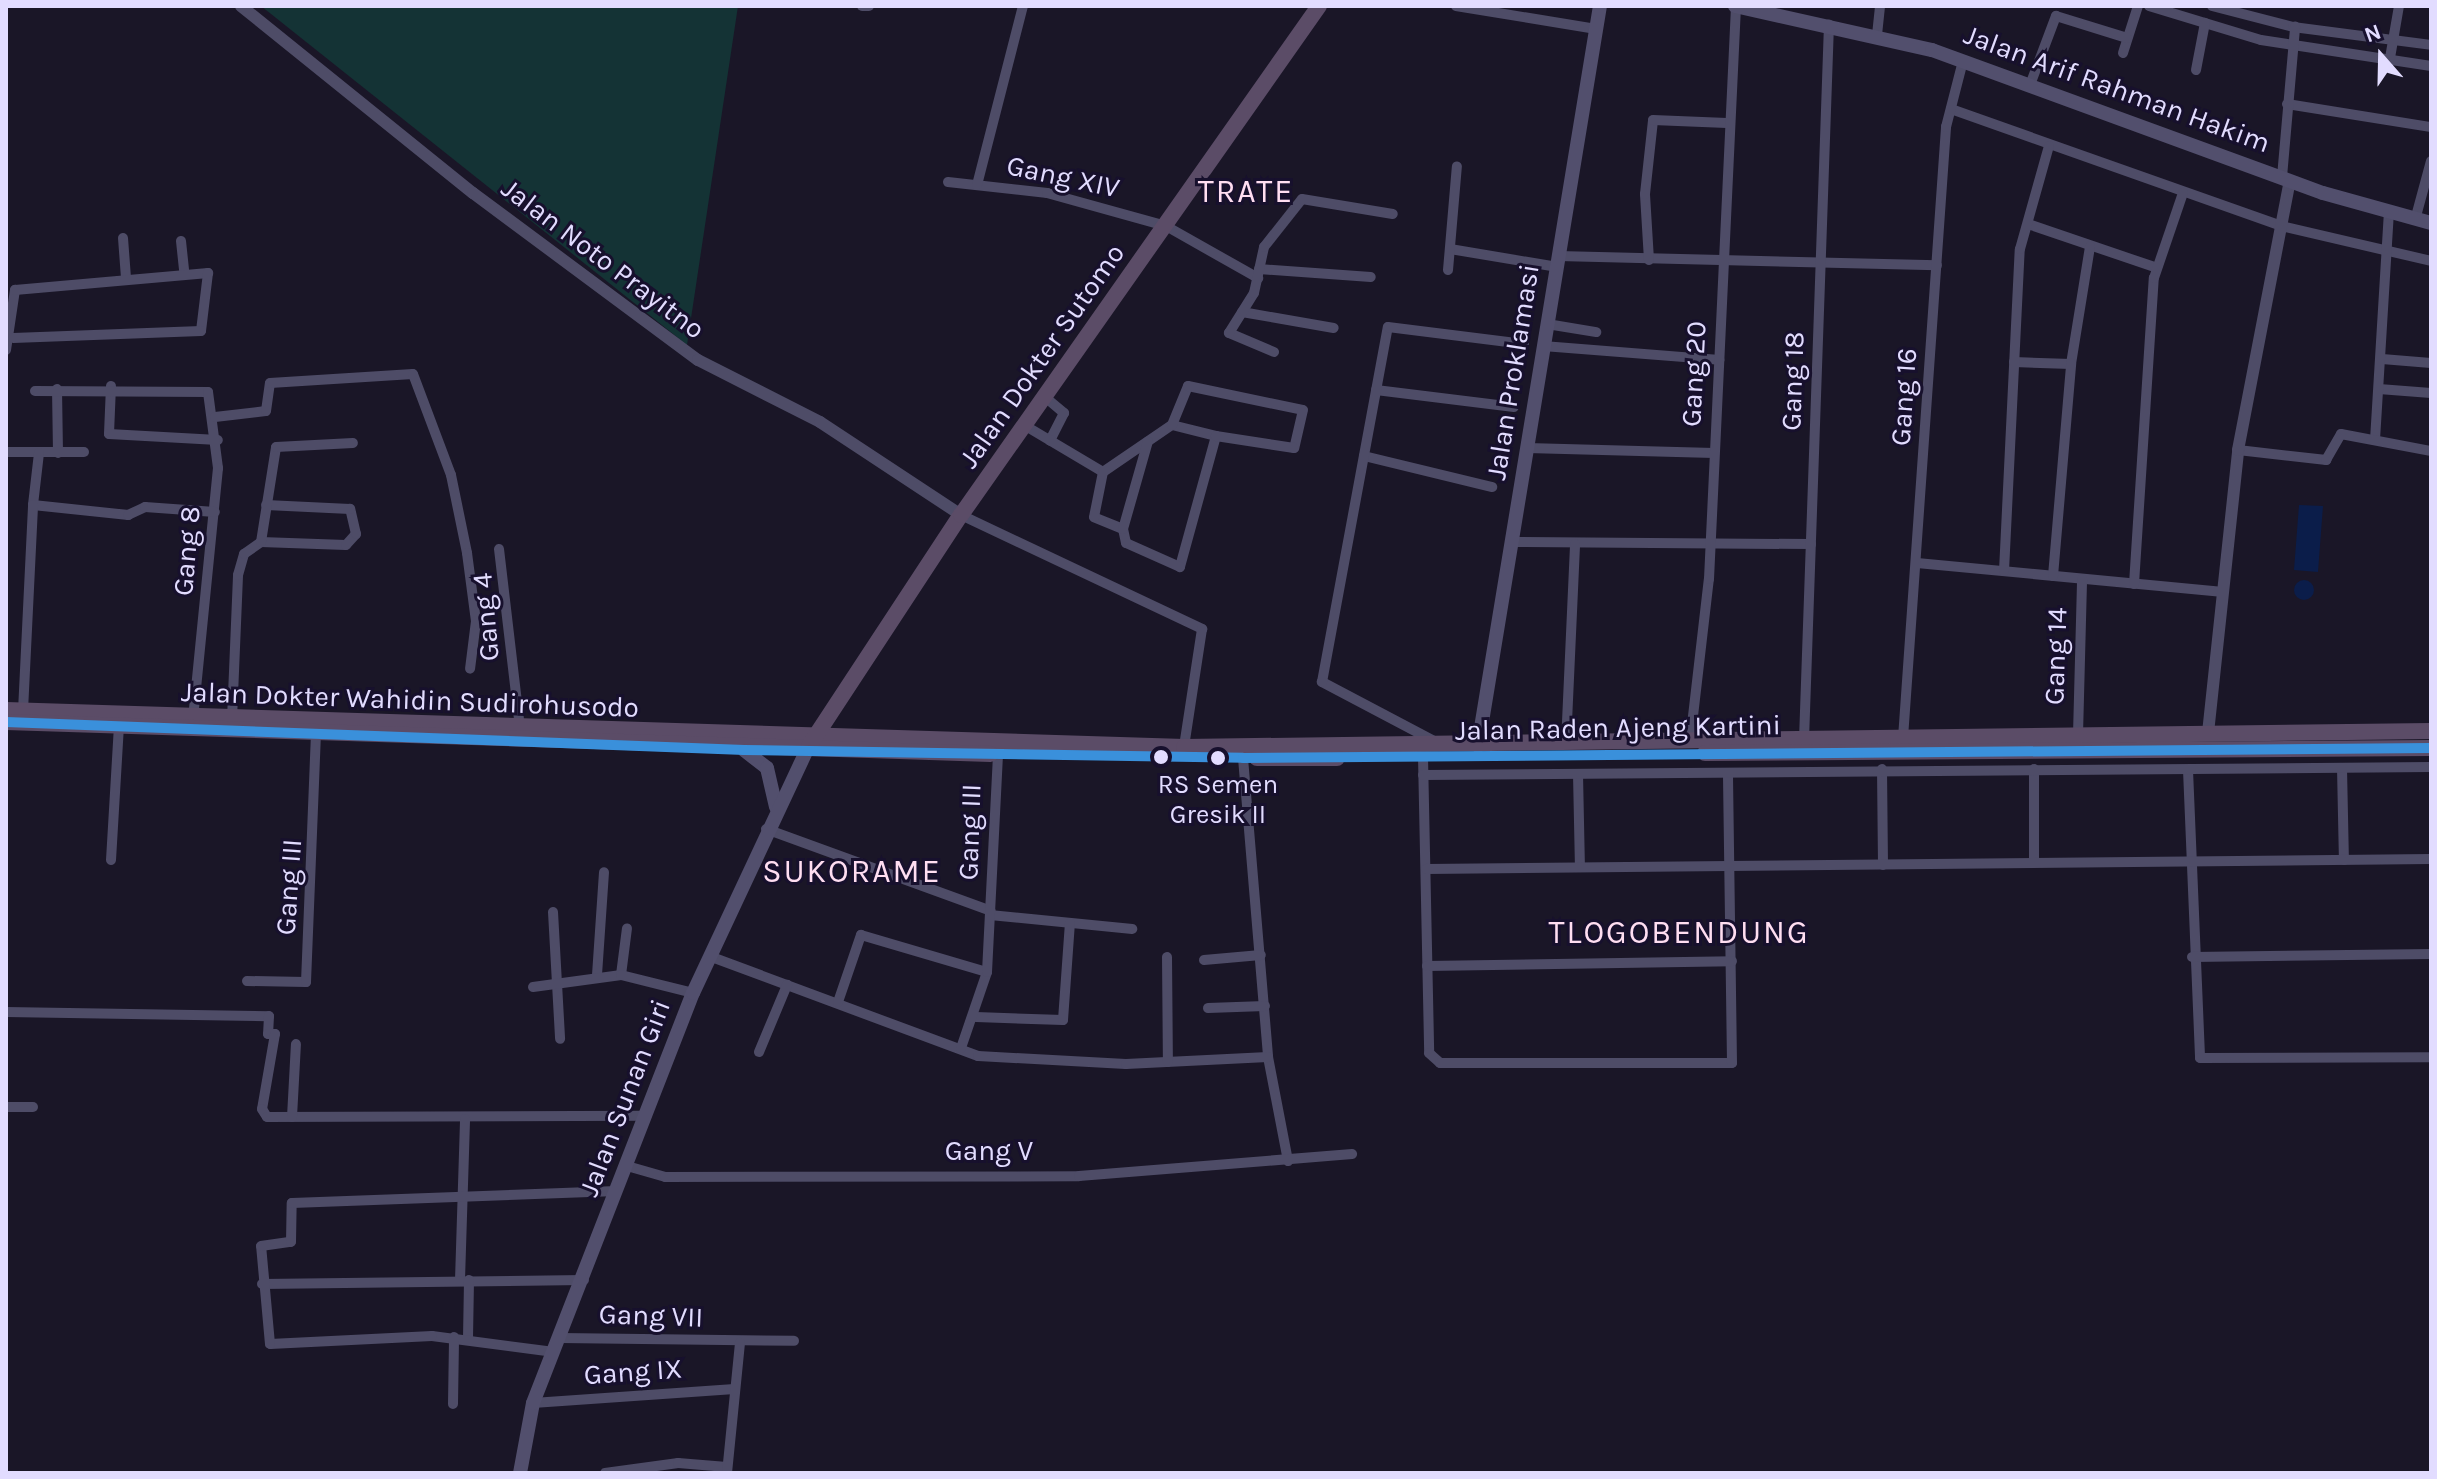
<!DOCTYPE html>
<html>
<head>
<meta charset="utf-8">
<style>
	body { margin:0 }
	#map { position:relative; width:2437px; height:1479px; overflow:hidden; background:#1a1627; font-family:Karla,sans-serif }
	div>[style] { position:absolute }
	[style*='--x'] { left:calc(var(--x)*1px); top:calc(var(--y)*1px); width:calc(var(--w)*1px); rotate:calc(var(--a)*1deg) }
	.green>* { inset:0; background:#143335 }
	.water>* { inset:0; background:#0b1d4a }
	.round { border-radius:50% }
	.minor>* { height:10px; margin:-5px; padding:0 5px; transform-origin:5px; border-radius:5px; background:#4e4c67 }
	.tertiary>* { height:12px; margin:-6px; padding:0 6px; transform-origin:6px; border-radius:6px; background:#4e4c67 }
	.secondary>* { height:14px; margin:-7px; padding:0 7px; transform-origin:7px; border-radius:7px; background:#524f6d }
	.trunk>* { height:16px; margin:-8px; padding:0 8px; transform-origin:8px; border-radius:8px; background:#5b4c67 }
	.bus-1>* { height:10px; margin:-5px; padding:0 5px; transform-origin:5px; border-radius:5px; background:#3a90db }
	.dots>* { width:22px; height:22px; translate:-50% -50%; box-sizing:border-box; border:4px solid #17102d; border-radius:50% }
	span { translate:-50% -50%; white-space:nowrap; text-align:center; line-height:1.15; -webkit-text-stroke:6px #17102d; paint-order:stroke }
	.bus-label { font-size:26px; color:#e2dcff }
	.street-label { font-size:28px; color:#e2dcff }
	.quarter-label { font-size:32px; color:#ffdef1; letter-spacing:2px }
	.frame { position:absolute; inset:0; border:8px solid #e2dcff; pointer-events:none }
	.north { position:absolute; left:2341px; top:16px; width:80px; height:80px; -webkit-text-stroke:6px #17102d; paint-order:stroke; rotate:340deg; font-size:22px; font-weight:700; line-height:32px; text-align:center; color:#e2dcff }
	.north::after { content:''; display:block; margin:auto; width:28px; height:36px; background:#e2dcff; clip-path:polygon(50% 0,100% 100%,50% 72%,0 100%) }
</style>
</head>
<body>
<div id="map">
	<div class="green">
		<div style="clip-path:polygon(261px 6px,738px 6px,687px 345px)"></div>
	</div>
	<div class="water">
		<div style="clip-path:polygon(2299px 505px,2323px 506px,2318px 572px,2294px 570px)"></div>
		<div class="round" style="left:2294px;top:580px;width:20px;height:20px"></div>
	</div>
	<div class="minor">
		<div style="--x:862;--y:6;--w:7;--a:0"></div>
		<div style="--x:1456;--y:6;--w:142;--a:9.3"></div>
		<div style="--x:2149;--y:6;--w:117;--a:16.9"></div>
		<div style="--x:2261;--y:40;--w:172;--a:8.7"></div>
		<div style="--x:2212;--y:6;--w:84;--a:14.5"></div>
		<div style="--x:2293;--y:27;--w:139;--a:7.4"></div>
		<div style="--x:1877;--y:35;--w:29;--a:-84"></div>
		<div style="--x:2123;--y:53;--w:49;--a:-72.3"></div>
		<div style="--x:2390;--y:58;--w:53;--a:-80.2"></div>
		<div style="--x:2196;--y:70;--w:48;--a:-79.2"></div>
		<div style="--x:2030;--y:85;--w:74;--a:-69.4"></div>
		<div style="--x:2056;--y:16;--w:74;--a:17.2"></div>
		<div style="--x:2287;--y:104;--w:146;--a:9.1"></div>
		<div style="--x:1951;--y:109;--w:350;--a:19.5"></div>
		<div style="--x:2281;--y:226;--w:154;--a:13.1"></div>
		<div style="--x:2282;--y:177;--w:151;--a:-85"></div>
		<div style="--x:948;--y:182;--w:100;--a:6.3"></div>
		<div style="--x:1047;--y:193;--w:123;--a:15.5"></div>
		<div style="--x:1166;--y:226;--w:106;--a:29.5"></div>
		<div style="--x:977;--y:185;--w:185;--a:-75.6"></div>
		<div style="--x:2415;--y:220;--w:61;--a:-74.8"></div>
		<div style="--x:2028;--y:224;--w:136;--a:18.8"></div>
		<div style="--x:123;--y:238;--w:40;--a:85.7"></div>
		<div style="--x:181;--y:241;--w:31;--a:84"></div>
		<div style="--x:1450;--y:249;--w:109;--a:9.5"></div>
		<div style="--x:1558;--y:256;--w:379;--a:1.4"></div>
		<div style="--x:1649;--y:260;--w:66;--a:-93.5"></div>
		<div style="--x:1645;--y:194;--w:74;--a:-83.8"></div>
		<div style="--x:1653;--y:120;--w:74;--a:2.3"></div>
		<div style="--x:1259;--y:269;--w:112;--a:4.1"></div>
		<div style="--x:1448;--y:270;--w:104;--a:-85.1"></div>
		<div style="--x:1242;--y:312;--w:93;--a:9.9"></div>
		<div style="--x:1547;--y:324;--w:50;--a:9.3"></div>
		<div style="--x:1543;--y:346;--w:177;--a:4.5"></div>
		<div style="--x:6;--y:350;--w:61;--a:-81.5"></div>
		<div style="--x:15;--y:290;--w:194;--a:-5"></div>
		<div style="--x:208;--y:273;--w:58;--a:96.9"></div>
		<div style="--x:201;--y:331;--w:188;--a:177.9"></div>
		<div style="--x:1274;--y:352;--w:49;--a:-157.1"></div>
		<div style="--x:1229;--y:333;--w:47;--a:-58"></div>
		<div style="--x:1254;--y:293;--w:47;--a:-77.7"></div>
		<div style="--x:1264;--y:247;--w:61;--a:-51.6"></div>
		<div style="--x:1302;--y:199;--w:92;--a:9.4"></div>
		<div style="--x:2382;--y:359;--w:49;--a:4.7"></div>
		<div style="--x:2014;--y:362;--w:57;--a:2"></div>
		<div style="--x:2071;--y:364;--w:119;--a:-80.8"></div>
		<div style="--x:111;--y:386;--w:48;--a:92.4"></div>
		<div style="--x:109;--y:434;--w:109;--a:3.2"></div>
		<div style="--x:57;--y:389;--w:64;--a:89.1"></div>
		<div style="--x:2379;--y:389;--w:52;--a:4.4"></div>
		<div style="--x:1376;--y:390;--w:139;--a:7"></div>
		<div style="--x:35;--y:391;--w:173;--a:0.3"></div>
		<div style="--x:208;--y:392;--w:77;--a:82.5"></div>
		<div style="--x:218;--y:468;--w:251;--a:95.7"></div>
		<div style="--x:1045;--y:397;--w:25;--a:40"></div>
		<div style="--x:1064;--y:413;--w:31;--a:117"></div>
		<div style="--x:215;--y:417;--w:51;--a:-6.7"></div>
		<div style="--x:266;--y:411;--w:28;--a:-82"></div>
		<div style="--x:270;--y:383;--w:143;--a:-3.6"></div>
		<div style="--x:413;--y:374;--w:108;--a:69.4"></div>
		<div style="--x:451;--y:475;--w:80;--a:78.4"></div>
		<div style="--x:467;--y:553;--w:69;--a:82.5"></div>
		<div style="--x:476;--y:621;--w:48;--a:97.1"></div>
		<div style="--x:1024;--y:425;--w:92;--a:30.7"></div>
		<div style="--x:1172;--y:425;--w:45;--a:14"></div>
		<div style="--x:1216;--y:436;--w:136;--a:105.4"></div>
		<div style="--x:1180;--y:567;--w:59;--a:-156"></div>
		<div style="--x:1126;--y:543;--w:14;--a:-102"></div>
		<div style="--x:1123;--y:529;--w:31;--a:-158"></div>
		<div style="--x:1094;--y:517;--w:46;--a:-78.7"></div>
		<div style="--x:1103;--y:472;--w:83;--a:-34.3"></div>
		<div style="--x:1172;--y:425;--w:42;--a:-67.7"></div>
		<div style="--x:1188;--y:386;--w:117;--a:11.8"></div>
		<div style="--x:1303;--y:410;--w:39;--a:103"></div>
		<div style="--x:1294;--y:448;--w:79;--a:-171.3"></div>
		<div style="--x:2375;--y:440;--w:228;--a:-86.5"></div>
		<div style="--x:1527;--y:448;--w:187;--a:1.5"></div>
		<div style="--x:2238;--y:450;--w:89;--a:6.5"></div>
		<div style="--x:2326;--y:460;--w:30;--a:-60"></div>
		<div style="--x:2341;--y:434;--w:92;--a:10.7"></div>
		<div style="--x:6;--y:452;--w:78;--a:0"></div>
		<div style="--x:39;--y:453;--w:52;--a:96.6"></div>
		<div style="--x:33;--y:505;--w:96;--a:6"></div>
		<div style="--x:128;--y:515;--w:19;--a:-25"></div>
		<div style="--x:145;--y:507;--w:70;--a:4.1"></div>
		<div style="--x:1364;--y:456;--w:132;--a:13.6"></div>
		<div style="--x:961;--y:515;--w:267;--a:25.3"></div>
		<div style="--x:1202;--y:629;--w:119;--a:98.7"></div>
		<div style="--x:1123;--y:529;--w:91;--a:-74.1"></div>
		<div style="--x:261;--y:542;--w:85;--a:2"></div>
		<div style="--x:346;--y:545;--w:15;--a:-48"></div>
		<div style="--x:356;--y:534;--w:26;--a:-103"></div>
		<div style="--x:350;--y:509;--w:84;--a:-177.3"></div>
		<div style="--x:1511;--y:542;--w:300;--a:0.4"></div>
		<div style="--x:499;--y:549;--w:180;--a:83.3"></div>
		<div style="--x:1917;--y:563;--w:305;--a:5.4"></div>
		<div style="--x:2004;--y:571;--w:322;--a:-87.2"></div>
		<div style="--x:2020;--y:249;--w:107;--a:-74.3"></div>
		<div style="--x:2053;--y:576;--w:213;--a:-85.1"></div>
		<div style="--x:2134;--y:584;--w:307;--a:-86.3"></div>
		<div style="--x:2154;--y:278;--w:90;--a:-71.2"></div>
		<div style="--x:23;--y:711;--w:206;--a:-87.2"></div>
		<div style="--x:232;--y:719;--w:144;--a:-87.6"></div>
		<div style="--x:238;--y:575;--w:22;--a:-74"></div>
		<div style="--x:244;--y:554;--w:21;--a:-35"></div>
		<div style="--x:261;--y:542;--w:96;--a:-81"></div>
		<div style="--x:276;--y:447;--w:77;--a:-3"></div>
		<div style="--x:2078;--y:735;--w:156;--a:-88.5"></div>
		<div style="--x:1903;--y:738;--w:613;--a:-85.97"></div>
		<div style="--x:1946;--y:127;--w:68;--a:-75.6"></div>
		<div style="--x:1804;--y:740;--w:716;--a:-88"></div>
		<div style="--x:1434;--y:741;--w:127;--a:-152.2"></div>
		<div style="--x:1322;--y:682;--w:361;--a:-79.5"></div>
		<div style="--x:1388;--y:327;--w:137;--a:7.1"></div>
		<div style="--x:1690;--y:742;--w:164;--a:-83.4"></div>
		<div style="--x:1709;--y:579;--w:574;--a:-87.3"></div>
		<div style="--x:1566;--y:744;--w:200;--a:-87.4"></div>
		<div style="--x:1423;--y:757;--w:296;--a:88.8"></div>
		<div style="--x:1429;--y:1053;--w:15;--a:42"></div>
		<div style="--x:1440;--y:1063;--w:292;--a:0"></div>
		<div style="--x:1732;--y:1063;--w:289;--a:-90.8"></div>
		<div style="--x:1243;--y:758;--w:300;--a:85.2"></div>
		<div style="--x:1268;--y:1057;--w:106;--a:79.1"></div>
		<div style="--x:2342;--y:768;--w:92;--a:88.8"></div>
		<div style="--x:1882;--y:769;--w:96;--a:89.4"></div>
		<div style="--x:2034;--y:769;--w:94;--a:90"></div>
		<div style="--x:2188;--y:770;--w:288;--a:87.6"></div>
		<div style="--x:2200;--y:1058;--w:231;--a:-0.2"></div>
		<div style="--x:1578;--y:774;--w:93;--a:88.8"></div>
		<div style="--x:1423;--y:775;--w:1008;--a:-0.45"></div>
		<div style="--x:766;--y:829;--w:239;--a:20"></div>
		<div style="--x:111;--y:860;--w:133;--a:-86.6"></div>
		<div style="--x:1426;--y:869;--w:1005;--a:-0.57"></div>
		<div style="--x:553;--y:912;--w:127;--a:86.8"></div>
		<div style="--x:990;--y:915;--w:143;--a:5.6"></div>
		<div style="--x:709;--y:956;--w:287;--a:20.4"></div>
		<div style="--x:978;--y:1056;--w:148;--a:3.1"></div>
		<div style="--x:1126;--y:1064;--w:142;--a:-2.8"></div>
		<div style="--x:1167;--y:957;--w:105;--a:89.5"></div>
		<div style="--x:2192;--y:957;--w:239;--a:-0.7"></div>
		<div style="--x:1204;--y:960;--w:57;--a:-5"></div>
		<div style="--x:1427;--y:966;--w:305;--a:-0.9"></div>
		<div style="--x:597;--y:975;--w:103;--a:-86.1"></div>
		<div style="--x:621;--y:975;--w:47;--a:-82.7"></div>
		<div style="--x:247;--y:981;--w:59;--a:1"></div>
		<div style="--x:306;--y:982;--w:247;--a:-87.7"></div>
		<div style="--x:533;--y:987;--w:89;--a:-7.8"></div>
		<div style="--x:621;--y:975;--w:74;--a:14"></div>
		<div style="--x:838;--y:1002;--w:71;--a:-71.1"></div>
		<div style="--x:861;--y:935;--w:131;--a:16.4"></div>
		<div style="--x:1208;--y:1008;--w:57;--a:-2"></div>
		<div style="--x:6;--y:1012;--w:263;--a:0.9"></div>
		<div style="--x:269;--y:1016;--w:18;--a:93"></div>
		<div style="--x:268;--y:1034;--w:7;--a:0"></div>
		<div style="--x:275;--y:1034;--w:76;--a:99.8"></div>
		<div style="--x:262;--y:1109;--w:9;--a:58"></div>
		<div style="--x:267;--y:1117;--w:378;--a:-0.2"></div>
		<div style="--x:976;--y:1017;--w:87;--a:2"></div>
		<div style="--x:1063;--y:1020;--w:97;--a:-85.9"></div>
		<div style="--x:961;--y:1048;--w:80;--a:-71.1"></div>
		<div style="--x:987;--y:972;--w:217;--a:-87.1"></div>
		<div style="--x:759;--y:1052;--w:73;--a:-67.3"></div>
		<div style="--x:6;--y:1107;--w:27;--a:0"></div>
		<div style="--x:292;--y:1117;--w:73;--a:-86.9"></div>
		<div style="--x:627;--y:1166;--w:40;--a:16"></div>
		<div style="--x:665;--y:1177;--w:414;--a:-0.1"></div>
		<div style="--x:1079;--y:1176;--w:274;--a:-4.6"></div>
		<div style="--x:460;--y:1280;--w:161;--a:-88.2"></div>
		<div style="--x:262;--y:1284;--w:322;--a:-0.7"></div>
		<div style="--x:468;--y:1338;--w:58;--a:-89"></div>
		<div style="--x:560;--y:1338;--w:234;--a:0.7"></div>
		<div style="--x:554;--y:1352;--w:123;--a:-172.5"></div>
		<div style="--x:432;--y:1336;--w:162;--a:177.2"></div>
		<div style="--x:270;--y:1344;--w:98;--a:-95.2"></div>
		<div style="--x:261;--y:1246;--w:30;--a:-8"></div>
		<div style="--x:291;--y:1242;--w:39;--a:-89"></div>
		<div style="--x:292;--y:1203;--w:325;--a:-2.1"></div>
		<div style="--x:533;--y:1403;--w:202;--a:-4"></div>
		<div style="--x:453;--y:1404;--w:67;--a:-89.1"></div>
		<div style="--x:605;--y:1473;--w:74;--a:-7.8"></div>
		<div style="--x:678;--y:1463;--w:49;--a:4.7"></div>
		<div style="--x:727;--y:1473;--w:131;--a:-84.3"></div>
	</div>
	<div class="tertiary">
		<div style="--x:241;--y:6;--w:298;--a:38.9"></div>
		<div style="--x:473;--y:193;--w:280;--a:36.6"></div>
		<div style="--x:698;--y:360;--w:137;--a:26.9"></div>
		<div style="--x:820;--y:422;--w:169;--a:33.4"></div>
		<div style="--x:2208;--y:733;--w:285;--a:-83.9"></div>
		<div style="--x:2238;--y:450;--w:274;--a:-79.1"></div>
	</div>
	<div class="secondary">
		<div style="--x:1735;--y:6;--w:202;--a:12.6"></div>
		<div style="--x:1932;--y:50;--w:416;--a:20.1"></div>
		<div style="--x:2323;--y:193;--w:112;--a:15.5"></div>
		<div style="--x:1478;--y:746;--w:750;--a:-80.64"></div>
		<div style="--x:744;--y:750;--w:29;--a:38"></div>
		<div style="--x:767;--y:768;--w:40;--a:77"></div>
		<div style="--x:520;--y:1473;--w:71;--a:-79.5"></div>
		<div style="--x:533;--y:1403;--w:440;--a:-68.7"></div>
		<div style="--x:693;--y:993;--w:266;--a:-64.9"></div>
	</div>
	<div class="trunk">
		<div style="--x:6;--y:710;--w:1179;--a:1.8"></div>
		<div style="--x:1184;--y:747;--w:1247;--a:-0.74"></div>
		<div style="--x:6;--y:722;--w:985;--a:1.86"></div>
		<div style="--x:809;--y:746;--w:277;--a:-56.7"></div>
		<div style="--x:961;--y:515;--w:622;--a:-54.88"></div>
		<div style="--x:1705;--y:753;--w:726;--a:-0.39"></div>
		<div style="--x:1257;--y:758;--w:80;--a:0"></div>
	</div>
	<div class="bus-1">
		<div style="--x:6;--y:722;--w:739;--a:2.17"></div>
		<div style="--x:744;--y:750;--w:499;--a:0.9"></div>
		<div style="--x:1243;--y:758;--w:1188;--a:-0.48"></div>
	</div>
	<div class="dots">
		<div style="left:1161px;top:757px;background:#e2dcff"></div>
		<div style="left:1218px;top:758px;background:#e2dcff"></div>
	</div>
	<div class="bus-label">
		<span style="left:1218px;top:800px">RS Semen<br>Gresik II</span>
	</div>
	<div class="street-label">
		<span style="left:2117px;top:89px;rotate:20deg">Jalan Arif Rahman Hakim</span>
		<span style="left:1063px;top:177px;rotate:12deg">Gang XIV</span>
		<span style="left:603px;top:259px;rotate:37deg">Jalan Noto Prayitno</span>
		<span style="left:1042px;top:356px;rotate:-55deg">Jalan Dokter Sutomo</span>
		<span style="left:1513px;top:372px;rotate:-81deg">Jalan Proklamasi</span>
		<span style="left:1694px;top:374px;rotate:-87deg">Gang 20</span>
		<span style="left:1793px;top:381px;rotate:-88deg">Gang 18</span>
		<span style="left:1904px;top:397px;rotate:-86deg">Gang 16</span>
		<span style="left:187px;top:551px;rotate:-85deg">Gang 8</span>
		<span style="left:486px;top:617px;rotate:-95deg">Gang 4</span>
		<span style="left:2056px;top:656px;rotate:-88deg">Gang 14</span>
		<span style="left:410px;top:700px;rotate:2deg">Jalan Dokter Wahidin Sudirohusodo</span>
		<span style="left:1618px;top:728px;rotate:-1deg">Jalan Raden Ajeng Kartini</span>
		<span style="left:970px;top:832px;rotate:-88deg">Gang III</span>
		<span style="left:289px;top:887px;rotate:-86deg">Gang III</span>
		<span style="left:625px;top:1098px;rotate:-69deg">Jalan Sunan Giri</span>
		<span style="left:989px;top:1151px">Gang V</span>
		<span style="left:651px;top:1316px;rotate:2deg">Gang VII</span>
		<span style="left:633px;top:1372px;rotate:-4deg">Gang IX</span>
	</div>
	<div class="quarter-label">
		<span style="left:1246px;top:192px">TRATE</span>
		<span style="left:852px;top:872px">SUKORAME</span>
		<span style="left:1679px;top:933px">TLOGOBENDUNG</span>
	</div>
	<div class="frame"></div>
	<div class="north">N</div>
</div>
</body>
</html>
